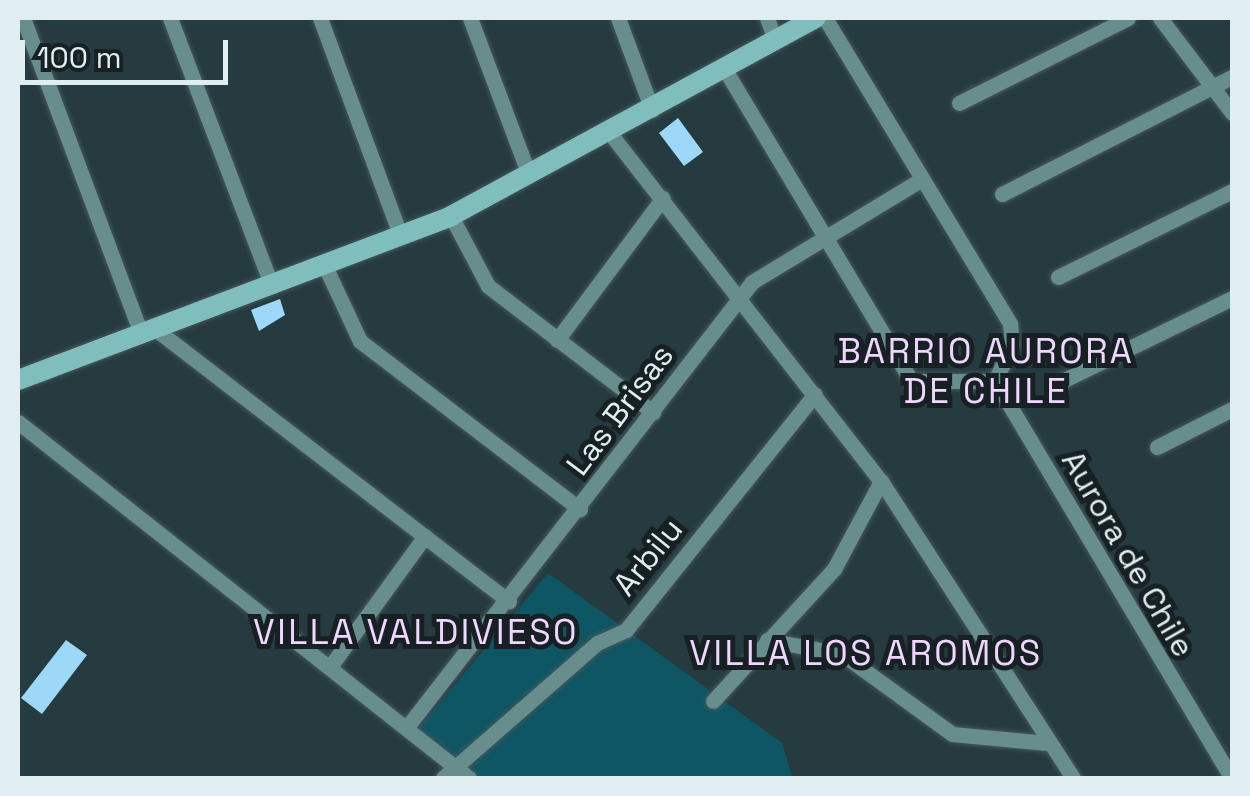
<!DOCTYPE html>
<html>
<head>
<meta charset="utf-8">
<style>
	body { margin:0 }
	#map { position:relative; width:1250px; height:796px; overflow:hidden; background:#263b40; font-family:"Space Grotesk",sans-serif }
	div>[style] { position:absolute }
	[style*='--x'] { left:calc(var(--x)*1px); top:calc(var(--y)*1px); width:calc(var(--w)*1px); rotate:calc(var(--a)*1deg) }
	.green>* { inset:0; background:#0e5663 }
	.building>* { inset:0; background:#9dd8f9 }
	.roads { filter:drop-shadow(0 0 2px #44585c) drop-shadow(0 0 2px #44585c) }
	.street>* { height:15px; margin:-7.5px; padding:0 7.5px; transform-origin:7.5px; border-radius:7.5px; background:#678e8c }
	.secondary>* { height:20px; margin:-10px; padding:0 10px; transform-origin:10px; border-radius:10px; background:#7fbebd }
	span { translate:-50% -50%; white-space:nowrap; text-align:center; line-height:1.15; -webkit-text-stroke:10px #172023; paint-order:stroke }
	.street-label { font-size:32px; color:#e1eef1 }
	.neighbourhood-label { font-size:35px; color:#efd6fe; letter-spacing:2.5px }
	.frame { position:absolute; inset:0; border:20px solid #e1eef1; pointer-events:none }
	.scale { position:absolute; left:20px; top:40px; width:208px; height:45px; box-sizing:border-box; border:5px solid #e1eef1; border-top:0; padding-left:12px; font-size:30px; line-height:35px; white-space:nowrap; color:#e1eef1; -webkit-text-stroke:8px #172023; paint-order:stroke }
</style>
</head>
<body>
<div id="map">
	<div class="green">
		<div style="clip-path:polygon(548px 573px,782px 743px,792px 776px,480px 778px,417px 730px)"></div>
	</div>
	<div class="building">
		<div style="clip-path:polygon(678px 118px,703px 152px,684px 166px,659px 133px)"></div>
		<div style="clip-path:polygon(280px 299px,285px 315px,259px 331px,251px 310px)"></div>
		<div style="clip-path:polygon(66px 640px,87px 655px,42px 714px,21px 698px)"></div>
	</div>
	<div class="roads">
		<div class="street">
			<div style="--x:23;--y:18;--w:336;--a:69.5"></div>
			<div style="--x:170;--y:18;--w:287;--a:69.2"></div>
			<div style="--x:320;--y:18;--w:233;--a:69.7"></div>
			<div style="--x:470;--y:18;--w:168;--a:69.4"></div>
			<div style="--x:618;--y:18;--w:98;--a:69.7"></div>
			<div style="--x:767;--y:18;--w:23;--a:70"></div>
			<div style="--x:825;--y:18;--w:358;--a:58.8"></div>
			<div style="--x:1010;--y:324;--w:20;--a:84"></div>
			<div style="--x:1012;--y:344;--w:41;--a:114.7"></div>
			<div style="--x:1160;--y:18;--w:119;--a:52.8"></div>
			<div style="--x:724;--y:68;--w:365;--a:59.1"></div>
			<div style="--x:911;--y:381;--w:84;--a:0"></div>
			<div style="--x:959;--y:103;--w:189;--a:-26.7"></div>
			<div style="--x:609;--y:132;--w:442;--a:52.1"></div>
			<div style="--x:881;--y:481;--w:354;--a:57.1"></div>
			<div style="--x:1002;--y:194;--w:258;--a:-27"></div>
			<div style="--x:451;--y:216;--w:79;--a:62.1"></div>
			<div style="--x:488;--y:286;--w:208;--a:37.4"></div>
			<div style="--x:325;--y:266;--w:83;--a:65"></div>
			<div style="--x:360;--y:341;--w:277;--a:37.4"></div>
			<div style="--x:1058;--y:277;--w:194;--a:-26.3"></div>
			<div style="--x:154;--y:328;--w:448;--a:37.6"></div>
			<div style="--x:557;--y:340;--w:177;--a:-53.3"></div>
			<div style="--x:995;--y:381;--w:462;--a:59.2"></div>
			<div style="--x:1056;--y:384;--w:196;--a:-26"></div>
			<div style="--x:18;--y:422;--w:575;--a:38.29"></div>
			<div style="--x:1157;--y:447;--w:84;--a:-26.9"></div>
			<div style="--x:767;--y:640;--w:76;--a:10.6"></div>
			<div style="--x:842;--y:654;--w:136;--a:36"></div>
			<div style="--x:952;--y:734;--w:95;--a:5.4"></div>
			<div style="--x:332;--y:664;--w:158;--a:-54"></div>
			<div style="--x:713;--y:701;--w:179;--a:-47.5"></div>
			<div style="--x:834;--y:569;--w:100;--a:-61.9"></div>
			<div style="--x:407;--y:727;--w:563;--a:-52.21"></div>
			<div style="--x:752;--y:282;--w:199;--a:-31.2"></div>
			<div style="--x:443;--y:778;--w:205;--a:-41.2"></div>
			<div style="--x:597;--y:643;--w:32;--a:-24"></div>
			<div style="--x:626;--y:630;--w:302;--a:-51.3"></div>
		</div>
		<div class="secondary">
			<div style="--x:18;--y:380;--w:463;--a:-20.7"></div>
			<div style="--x:451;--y:216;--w:415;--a:-28.5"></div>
		</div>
	</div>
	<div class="street-label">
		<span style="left:620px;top:410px;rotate:-53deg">Las Brisas</span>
		<span style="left:1128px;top:554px;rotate:60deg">Aurora de Chile</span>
		<span style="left:648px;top:557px;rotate:-51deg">Arbilu</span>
	</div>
	<div class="neighbourhood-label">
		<span style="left:986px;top:371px">BARRIO AURORA<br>DE CHILE</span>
		<span style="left:416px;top:632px">VILLA VALDIVIESO</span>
		<span style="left:866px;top:653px">VILLA LOS AROMOS</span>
	</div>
	<div class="frame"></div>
	<div class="scale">100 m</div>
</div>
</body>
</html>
